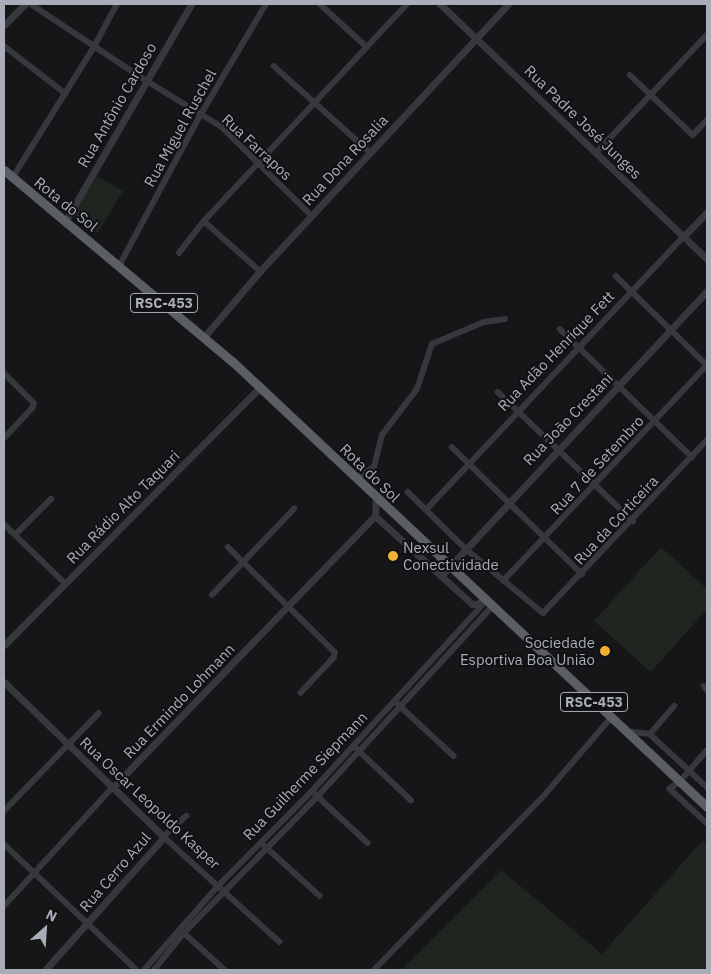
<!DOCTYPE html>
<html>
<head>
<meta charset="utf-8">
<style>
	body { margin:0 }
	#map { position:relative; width:711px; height:974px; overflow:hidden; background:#161618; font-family:"IBM Plex Sans",sans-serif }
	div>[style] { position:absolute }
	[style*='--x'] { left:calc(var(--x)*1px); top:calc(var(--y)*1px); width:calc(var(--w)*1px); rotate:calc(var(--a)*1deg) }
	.green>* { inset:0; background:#1e261f }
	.minor>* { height:5.5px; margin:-2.75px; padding:0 2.75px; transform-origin:2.75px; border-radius:2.75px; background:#37383d }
	.tertiary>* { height:7px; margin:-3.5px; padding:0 3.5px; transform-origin:3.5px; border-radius:3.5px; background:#37383d }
	.trunk>* { height:9px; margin:-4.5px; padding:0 4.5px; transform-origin:4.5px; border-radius:4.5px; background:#5b5e65 }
	.dots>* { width:14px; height:14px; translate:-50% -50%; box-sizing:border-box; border:2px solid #111113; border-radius:50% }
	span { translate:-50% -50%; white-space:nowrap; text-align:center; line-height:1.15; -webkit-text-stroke:4px #111113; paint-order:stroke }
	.shield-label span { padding:1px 4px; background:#111113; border:1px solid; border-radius:4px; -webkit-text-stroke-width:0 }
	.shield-label { font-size:14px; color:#a8adb8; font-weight:700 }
	.street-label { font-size:15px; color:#a8adb8 }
	.poi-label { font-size:15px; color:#a8adb8 }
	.left { translate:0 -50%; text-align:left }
	.right { translate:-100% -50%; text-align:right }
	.frame { position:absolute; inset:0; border:5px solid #a8adb8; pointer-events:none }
	.north { position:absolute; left:20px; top:904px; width:50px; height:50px; -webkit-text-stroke:4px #111113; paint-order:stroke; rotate:26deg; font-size:14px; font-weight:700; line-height:20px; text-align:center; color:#a8adb8 }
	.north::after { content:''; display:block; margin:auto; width:18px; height:22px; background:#a8adb8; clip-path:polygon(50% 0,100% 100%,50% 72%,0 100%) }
</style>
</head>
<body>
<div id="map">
	<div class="green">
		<div style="clip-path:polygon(97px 176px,123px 191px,98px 233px,72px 217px)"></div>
		<div style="clip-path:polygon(661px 547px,707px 589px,707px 609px,651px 672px,594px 621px)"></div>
		<div style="clip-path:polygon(703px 840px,707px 845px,707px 970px,401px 970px,501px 870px,602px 954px)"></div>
	</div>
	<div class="minor">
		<div style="--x:31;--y:4;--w:139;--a:33.6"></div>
		<div style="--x:147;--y:81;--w:88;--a:31.5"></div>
		<div style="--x:222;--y:127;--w:125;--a:44.7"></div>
		<div style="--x:320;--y:4;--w:64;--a:42.5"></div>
		<div style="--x:4;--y:46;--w:78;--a:37.7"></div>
		<div style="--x:274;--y:66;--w:130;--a:41.9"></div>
		<div style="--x:630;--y:75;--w:87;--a:43.6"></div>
		<div style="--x:693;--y:135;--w:21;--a:-47"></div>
		<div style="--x:596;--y:153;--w:162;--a:-46.8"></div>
		<div style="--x:13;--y:177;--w:153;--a:-58.1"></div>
		<div style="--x:94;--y:47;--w:49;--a:-61.9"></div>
		<div style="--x:204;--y:221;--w:75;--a:41.8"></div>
		<div style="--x:179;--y:253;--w:41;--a:-52"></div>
		<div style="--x:204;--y:221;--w:297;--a:-46.9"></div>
		<div style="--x:119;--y:266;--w:173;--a:-61.7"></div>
		<div style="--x:201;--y:114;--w:128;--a:-59.4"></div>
		<div style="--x:616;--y:276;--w:127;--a:44.4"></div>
		<div style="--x:560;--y:329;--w:184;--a:44.1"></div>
		<div style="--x:4;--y:373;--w:42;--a:45"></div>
		<div style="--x:34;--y:403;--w:5;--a:101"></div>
		<div style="--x:33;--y:408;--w:42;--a:133.1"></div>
		<div style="--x:498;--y:392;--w:187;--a:43.7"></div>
		<div style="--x:452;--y:447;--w:182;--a:44.3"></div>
		<div style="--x:356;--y:478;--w:21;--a:-31"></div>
		<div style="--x:374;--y:467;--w:33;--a:-76"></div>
		<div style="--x:382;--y:435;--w:58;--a:-52.7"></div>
		<div style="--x:417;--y:389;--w:47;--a:-71.6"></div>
		<div style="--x:432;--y:344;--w:56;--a:-22.9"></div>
		<div style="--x:484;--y:322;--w:21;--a:-8"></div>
		<div style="--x:408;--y:492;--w:80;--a:44.5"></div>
		<div style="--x:465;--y:548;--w:102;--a:39.8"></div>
		<div style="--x:543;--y:613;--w:238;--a:-46.5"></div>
		<div style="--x:426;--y:510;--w:375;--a:-46.7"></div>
		<div style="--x:4;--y:524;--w:86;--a:44.1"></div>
		<div style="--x:15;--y:535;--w:51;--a:-45"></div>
		<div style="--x:228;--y:547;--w:150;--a:44.5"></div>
		<div style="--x:335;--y:652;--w:6;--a:99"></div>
		<div style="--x:334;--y:658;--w:48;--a:133.3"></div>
		<div style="--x:503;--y:581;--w:297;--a:-46.6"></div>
		<div style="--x:212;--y:595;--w:119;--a:-46.4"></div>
		<div style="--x:704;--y:686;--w:5;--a:53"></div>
		<div style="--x:398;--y:704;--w:76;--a:42.9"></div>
		<div style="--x:626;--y:731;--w:24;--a:7"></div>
		<div style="--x:650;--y:734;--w:78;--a:42.9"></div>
		<div style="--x:650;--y:734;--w:37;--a:-49"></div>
		<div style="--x:356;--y:748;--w:76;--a:43.4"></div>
		<div style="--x:707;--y:751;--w:41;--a:131.1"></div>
		<div style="--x:680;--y:782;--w:12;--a:145"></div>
		<div style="--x:670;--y:789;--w:50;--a:42.6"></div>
		<div style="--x:312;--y:791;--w:76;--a:42.9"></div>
		<div style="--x:4;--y:811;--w:136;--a:-45.9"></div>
		<div style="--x:187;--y:816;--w:31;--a:138"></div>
		<div style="--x:164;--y:837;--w:156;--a:42.2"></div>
		<div style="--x:4;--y:844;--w:183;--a:43.5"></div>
		<div style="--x:265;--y:846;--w:74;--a:42.3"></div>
		<div style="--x:4;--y:906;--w:160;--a:-47.5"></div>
		<div style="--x:182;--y:931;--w:58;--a:42.2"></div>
		<div style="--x:144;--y:970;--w:112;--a:-48.6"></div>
		<div style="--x:218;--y:886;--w:134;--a:-45.3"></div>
		<div style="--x:312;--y:791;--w:258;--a:-47.5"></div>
		<div style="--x:154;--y:970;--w:48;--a:-51"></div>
		<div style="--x:184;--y:933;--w:192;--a:-45.6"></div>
		<div style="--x:318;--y:796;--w:257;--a:-47.4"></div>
		<div style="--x:374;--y:970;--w:239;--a:-45.7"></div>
		<div style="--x:541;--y:799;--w:107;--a:-49.2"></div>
	</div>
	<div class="tertiary">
		<div style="--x:440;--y:4;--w:369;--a:43.7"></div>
		<div style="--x:4;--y:25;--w:30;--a:-45"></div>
		<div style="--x:66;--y:220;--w:250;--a:-59.9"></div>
		<div style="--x:683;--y:237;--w:35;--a:-46"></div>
		<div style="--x:204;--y:337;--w:87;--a:-49.7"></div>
		<div style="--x:260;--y:271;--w:364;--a:-47.1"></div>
		<div style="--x:375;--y:516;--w:131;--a:42.2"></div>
		<div style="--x:472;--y:604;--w:6;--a:0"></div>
		<div style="--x:478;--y:604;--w:8;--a:-50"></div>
		<div style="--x:375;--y:516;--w:18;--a:-87"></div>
		<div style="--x:441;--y:576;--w:390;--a:-47"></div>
		<div style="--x:4;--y:645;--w:363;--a:-45.2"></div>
		<div style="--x:4;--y:682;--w:223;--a:44.1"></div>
		<div style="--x:164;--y:837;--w:178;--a:131.8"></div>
		<div style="--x:112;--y:788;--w:378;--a:-46"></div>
	</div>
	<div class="trunk">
		<div style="--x:4;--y:170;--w:299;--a:40"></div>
		<div style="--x:233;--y:362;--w:650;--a:43.19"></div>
	</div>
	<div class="dots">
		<div style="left:393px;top:556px;background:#f2b134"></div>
		<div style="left:605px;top:651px;background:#f2b134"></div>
	</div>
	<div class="shield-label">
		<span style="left:164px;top:303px">RSC-453</span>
		<span style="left:594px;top:702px">RSC-453</span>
	</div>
	<div class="street-label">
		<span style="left:117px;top:105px;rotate:-60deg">Rua Antônio Cardoso</span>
		<span style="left:583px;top:122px;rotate:44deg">Rua Padre José Junges</span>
		<span style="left:180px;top:128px;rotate:-61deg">Rua Miguel Ruschel</span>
		<span style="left:257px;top:147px;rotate:43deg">Rua Farrapos</span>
		<span style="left:345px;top:160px;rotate:-47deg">Rua Dona Rosalia</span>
		<span style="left:66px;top:204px;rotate:39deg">Rota do Sol</span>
		<span style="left:556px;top:351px;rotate:-46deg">Rua Adão Henrique Fett</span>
		<span style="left:568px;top:419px;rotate:-46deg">Rua João Crestani</span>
		<span style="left:597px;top:465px;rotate:-47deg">Rua 7 de Setembro</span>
		<span style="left:370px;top:473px;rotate:44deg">Rota do Sol</span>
		<span style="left:123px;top:507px;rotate:-45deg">Rua Rádio Alto Taquari</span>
		<span style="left:616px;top:520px;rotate:-47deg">Rua da Corticeira</span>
		<span style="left:179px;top:701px;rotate:-46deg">Rua Ermindo Lohmann</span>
		<span style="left:305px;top:776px;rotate:-46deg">Rua Guilherme Siepmann</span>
		<span style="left:150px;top:803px;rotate:43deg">Rua Oscar Leopoldo Kasper</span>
		<span style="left:115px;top:872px;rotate:-49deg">Rua Cerro Azul</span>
	</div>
	<div class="poi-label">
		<span class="left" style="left:403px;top:556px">Nexsul<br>Conectividade</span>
		<span class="right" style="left:595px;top:651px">Sociedade<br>Esportiva Boa União</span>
	</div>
	<div class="frame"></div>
	<div class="north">N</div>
</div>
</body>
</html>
